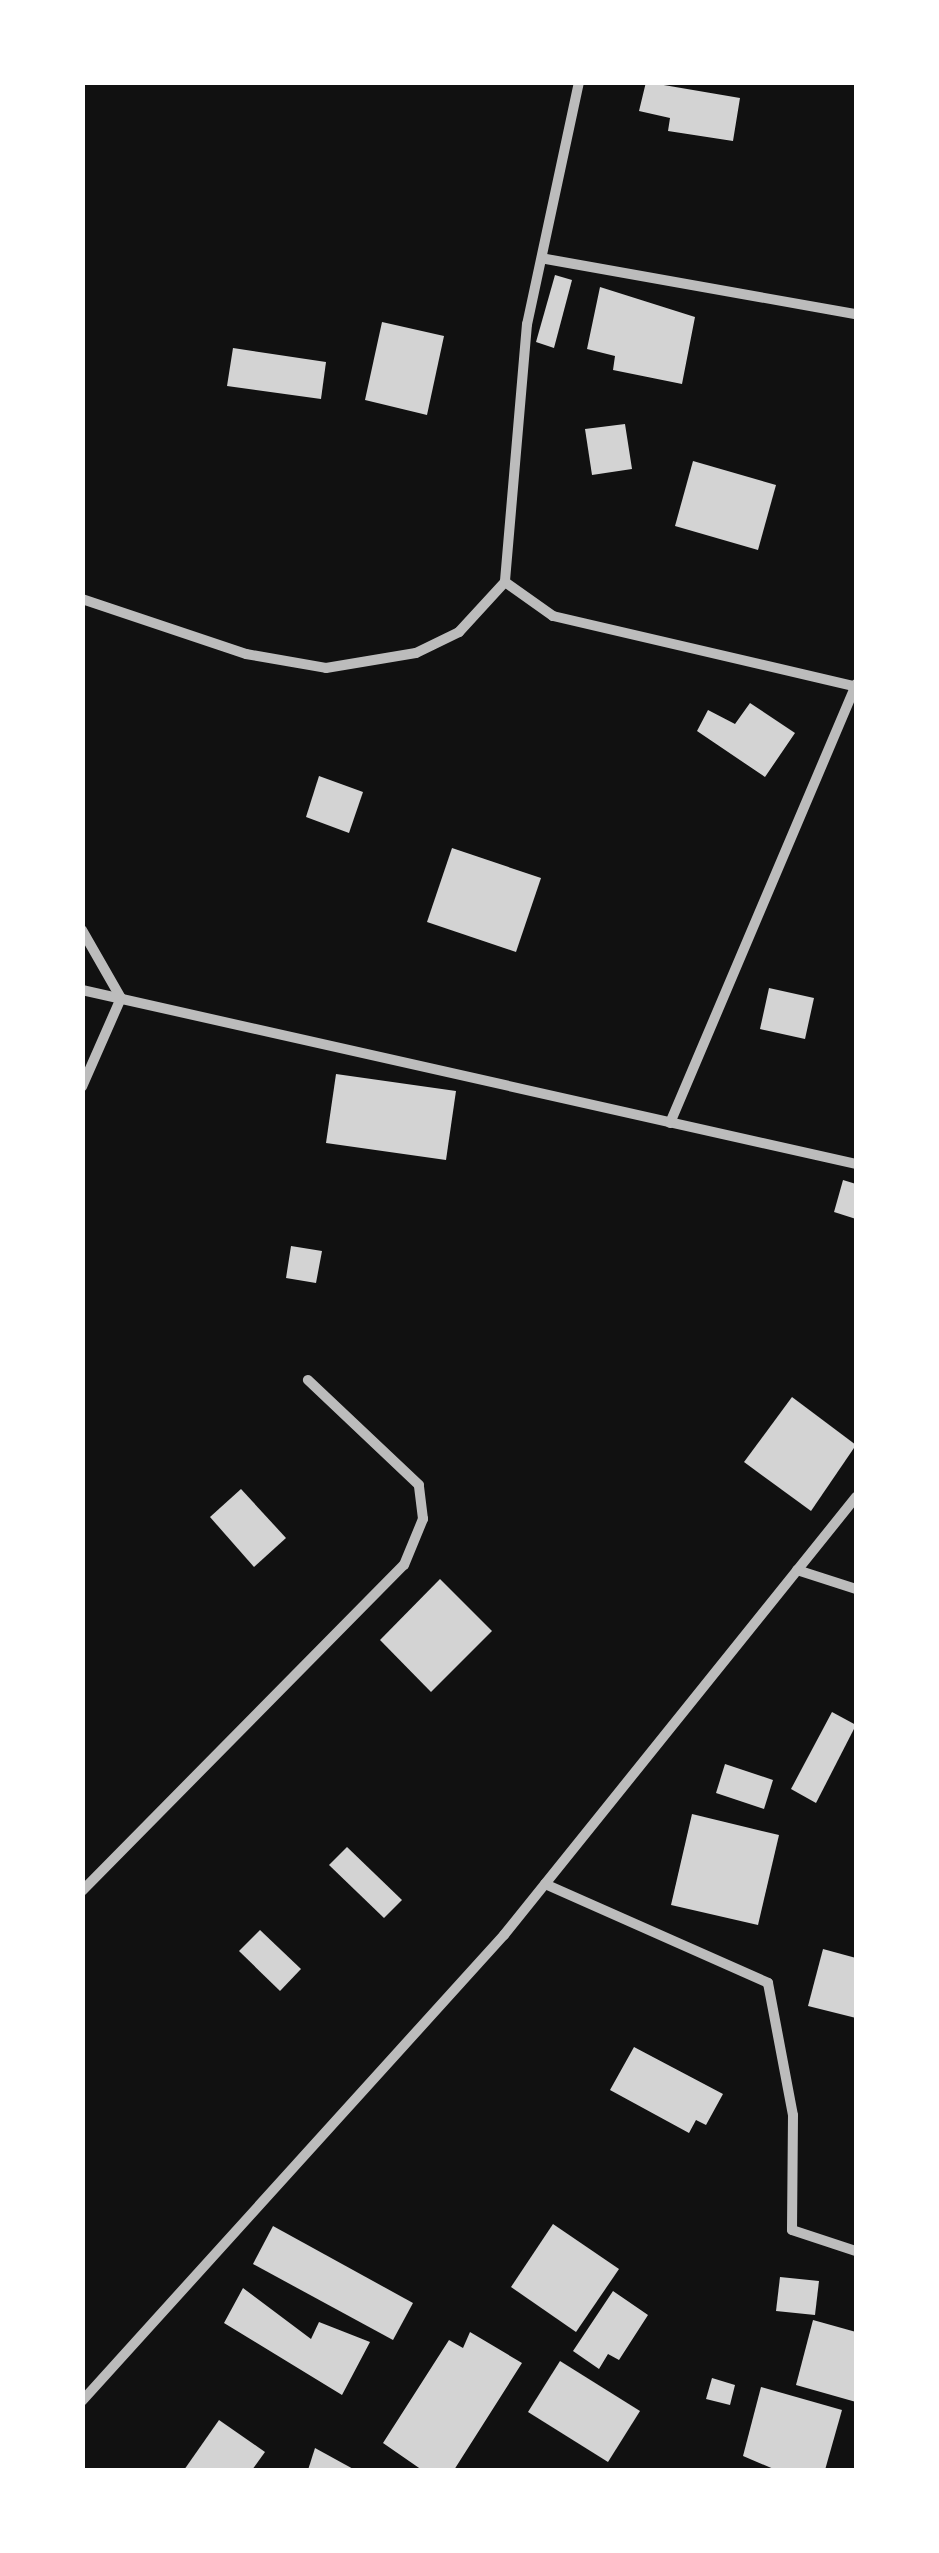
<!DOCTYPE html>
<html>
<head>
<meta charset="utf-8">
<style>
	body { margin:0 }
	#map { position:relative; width:939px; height:2553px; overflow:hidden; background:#111; font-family:"Public Sans",sans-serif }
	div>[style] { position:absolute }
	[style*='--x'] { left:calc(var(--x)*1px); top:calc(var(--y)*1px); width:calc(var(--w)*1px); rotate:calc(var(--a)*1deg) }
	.building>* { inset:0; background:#d3d3d3 }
	.minor>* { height:10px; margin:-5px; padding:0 5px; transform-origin:5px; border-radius:5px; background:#bcbcbc }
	span { translate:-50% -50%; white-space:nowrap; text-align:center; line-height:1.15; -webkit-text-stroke:10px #fff; paint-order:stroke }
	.frame { position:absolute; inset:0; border:85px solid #fff; pointer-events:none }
</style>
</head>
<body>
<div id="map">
	<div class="building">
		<div style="clip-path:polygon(646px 82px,740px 98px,733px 141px,668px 131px,670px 118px,639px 111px)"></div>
		<div style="clip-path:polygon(555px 275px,572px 280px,554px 348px,536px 342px)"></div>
		<div style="clip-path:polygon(600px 287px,695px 317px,682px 384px,613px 370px,615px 356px,587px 349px)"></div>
		<div style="clip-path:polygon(382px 322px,444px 336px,427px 415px,365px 400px)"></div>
		<div style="clip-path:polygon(233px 348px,326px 362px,321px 399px,227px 386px)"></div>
		<div style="clip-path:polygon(625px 424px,632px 469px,592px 475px,585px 429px)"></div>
		<div style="clip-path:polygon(693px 461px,776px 485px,758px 550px,675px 526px)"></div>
		<div style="clip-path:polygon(750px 703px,795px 733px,765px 777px,697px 731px,708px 710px,735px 724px)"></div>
		<div style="clip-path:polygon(319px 776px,363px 792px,349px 833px,306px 817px)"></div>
		<div style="clip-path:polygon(452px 848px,541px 878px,516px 952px,427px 922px)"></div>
		<div style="clip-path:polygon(769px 988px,814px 998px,805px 1039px,760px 1029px)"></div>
		<div style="clip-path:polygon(336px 1074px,456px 1091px,446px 1160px,326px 1143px)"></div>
		<div style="clip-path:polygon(843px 1180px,856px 1184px,856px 1219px,834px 1212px)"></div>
		<div style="clip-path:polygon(291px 1246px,322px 1251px,316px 1283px,286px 1278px)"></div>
		<div style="clip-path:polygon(792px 1397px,856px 1445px,811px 1511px,744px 1462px)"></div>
		<div style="clip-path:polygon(241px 1489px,286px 1538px,254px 1567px,210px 1517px)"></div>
		<div style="clip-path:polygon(440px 1579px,492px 1631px,431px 1692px,380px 1640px)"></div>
		<div style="clip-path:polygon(832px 1712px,856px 1725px,816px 1803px,791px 1789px)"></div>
		<div style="clip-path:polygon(725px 1764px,773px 1780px,764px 1809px,716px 1793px)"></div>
		<div style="clip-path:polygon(692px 1814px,779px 1835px,758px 1925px,671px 1905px)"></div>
		<div style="clip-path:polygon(347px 1847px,402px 1900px,384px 1918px,329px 1865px)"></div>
		<div style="clip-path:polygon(260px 1930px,301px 1969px,280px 1991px,239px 1951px)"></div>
		<div style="clip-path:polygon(823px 1949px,856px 1958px,856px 2018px,808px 2006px)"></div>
		<div style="clip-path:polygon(634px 2047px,723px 2094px,706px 2125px,696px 2120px,689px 2133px,610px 2090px)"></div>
		<div style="clip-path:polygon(553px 2224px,619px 2269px,576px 2332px,511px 2287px)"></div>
		<div style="clip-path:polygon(273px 2226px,413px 2303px,393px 2340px,253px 2264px)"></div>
		<div style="clip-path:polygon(780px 2277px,819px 2281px,815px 2315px,776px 2311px)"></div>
		<div style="clip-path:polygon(243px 2288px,311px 2339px,319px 2322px,370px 2342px,342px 2395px,224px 2323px)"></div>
		<div style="clip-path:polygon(613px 2291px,648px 2315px,619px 2360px,608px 2354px,599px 2369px,573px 2351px)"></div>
		<div style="clip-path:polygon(813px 2320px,856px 2332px,856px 2402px,796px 2385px)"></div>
		<div style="clip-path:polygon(470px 2332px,522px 2363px,454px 2470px,422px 2470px,383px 2443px,449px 2340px,463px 2348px)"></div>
		<div style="clip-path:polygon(560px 2361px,640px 2411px,608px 2462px,528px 2412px)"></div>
		<div style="clip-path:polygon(712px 2378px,735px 2385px,730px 2405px,706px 2399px)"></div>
		<div style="clip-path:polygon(761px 2387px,842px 2410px,825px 2470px,776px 2470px,743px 2456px)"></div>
		<div style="clip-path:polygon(219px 2420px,265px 2452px,252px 2470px,184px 2470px)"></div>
		<div style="clip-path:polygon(315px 2448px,355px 2470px,308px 2470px)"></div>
	</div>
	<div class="minor">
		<div style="--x:579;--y:82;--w:248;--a:102.1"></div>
		<div style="--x:527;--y:324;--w:259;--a:94.9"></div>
		<div style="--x:505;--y:582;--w:59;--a:35.3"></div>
		<div style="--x:553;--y:616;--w:310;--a:13.1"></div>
		<div style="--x:546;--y:259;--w:315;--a:10.1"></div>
		<div style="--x:82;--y:599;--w:173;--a:18.5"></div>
		<div style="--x:246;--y:654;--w:81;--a:9.9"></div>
		<div style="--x:326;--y:668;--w:91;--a:-9.5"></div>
		<div style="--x:416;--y:653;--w:48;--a:-26"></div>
		<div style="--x:459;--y:632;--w:68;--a:-47.4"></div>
		<div style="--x:82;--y:930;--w:78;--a:60.2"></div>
		<div style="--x:121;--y:998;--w:97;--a:113.7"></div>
		<div style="--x:82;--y:990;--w:793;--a:12.67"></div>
		<div style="--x:670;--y:1123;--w:477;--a:-67"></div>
		<div style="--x:797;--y:1570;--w:62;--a:17.9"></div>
		<div style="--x:545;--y:1884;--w:244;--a:23.9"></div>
		<div style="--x:768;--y:1983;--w:134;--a:79.3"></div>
		<div style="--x:793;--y:2115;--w:115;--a:90.5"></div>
		<div style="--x:792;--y:2230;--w:67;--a:18.2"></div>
		<div style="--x:82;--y:1891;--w:458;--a:-45.4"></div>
		<div style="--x:404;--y:1565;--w:50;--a:-67.6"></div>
		<div style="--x:423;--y:1519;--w:34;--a:-97"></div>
		<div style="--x:419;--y:1485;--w:153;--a:-136.6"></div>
		<div style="--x:82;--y:2401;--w:629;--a:-47.84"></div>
		<div style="--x:504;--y:1935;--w:562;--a:-51.21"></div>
	</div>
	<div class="frame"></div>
</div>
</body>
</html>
